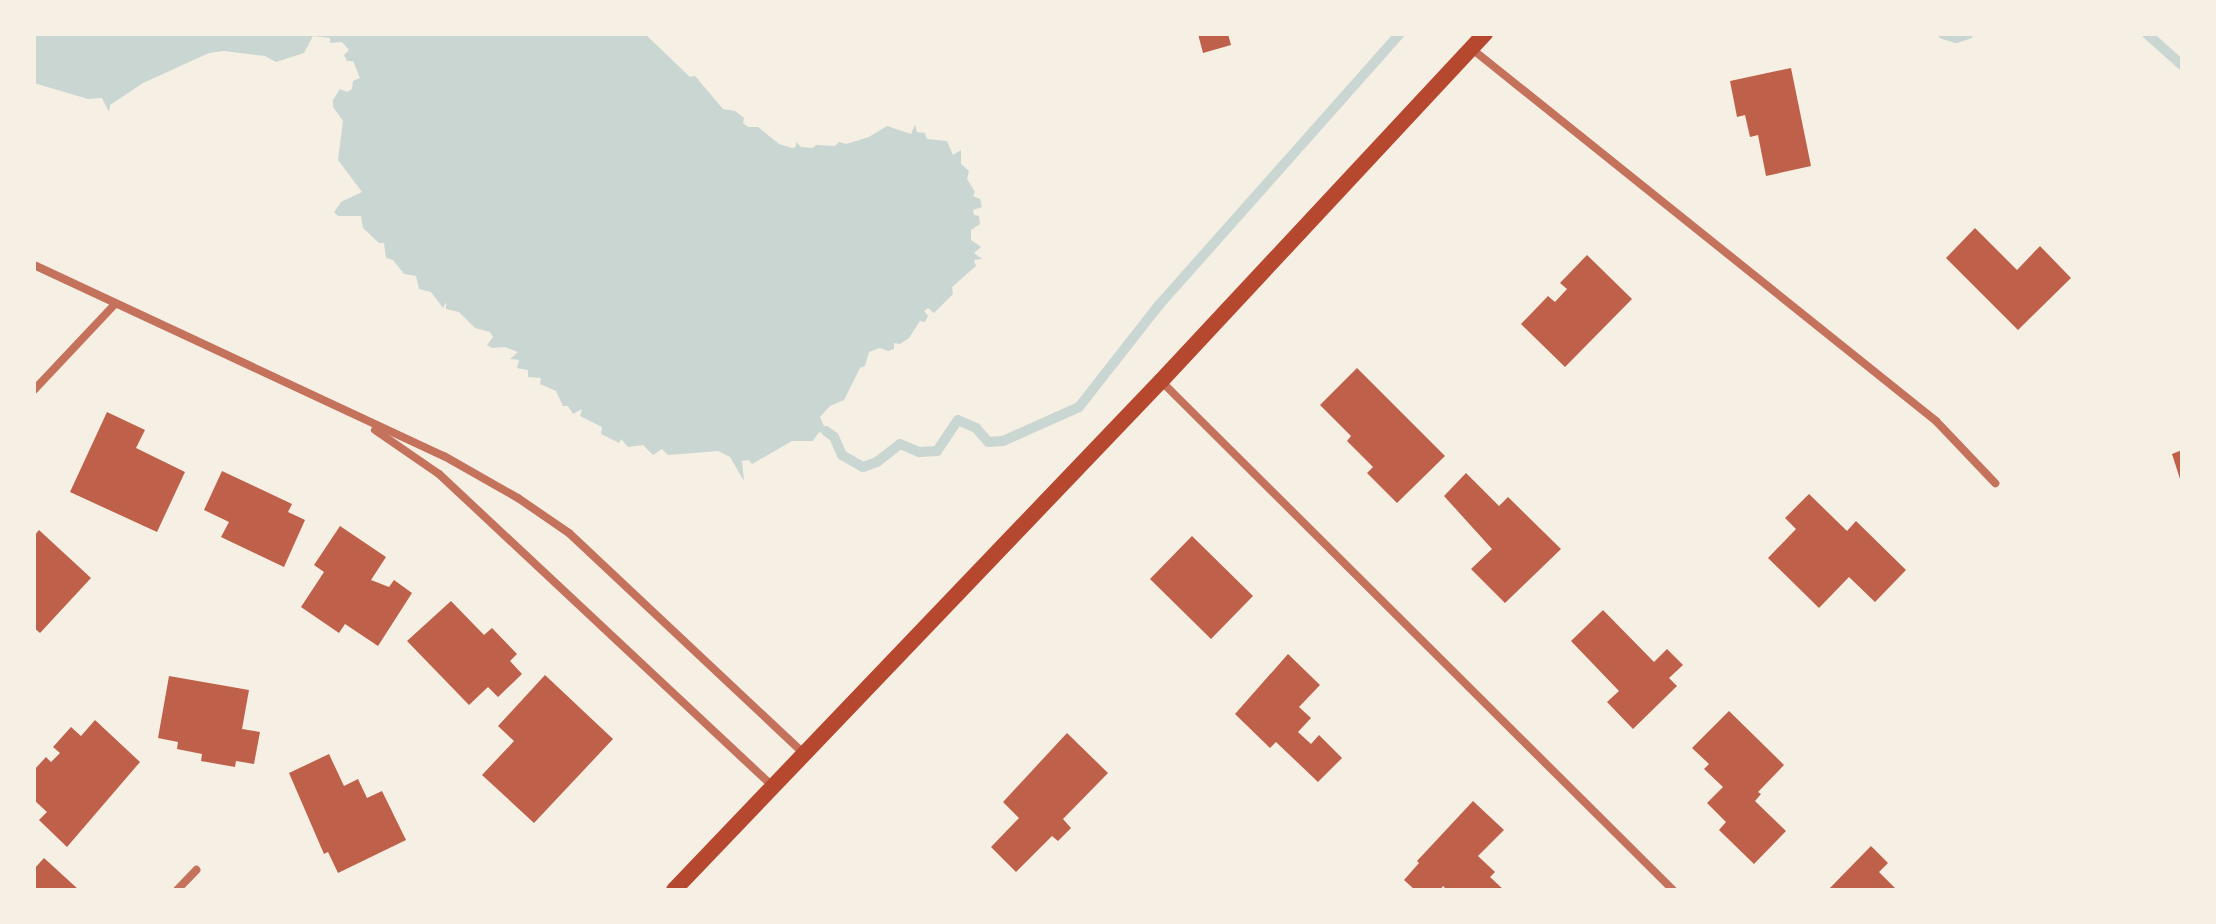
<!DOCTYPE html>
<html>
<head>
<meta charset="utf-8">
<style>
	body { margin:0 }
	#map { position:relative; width:2216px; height:924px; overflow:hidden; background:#f6efe4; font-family:"Nunito Sans",sans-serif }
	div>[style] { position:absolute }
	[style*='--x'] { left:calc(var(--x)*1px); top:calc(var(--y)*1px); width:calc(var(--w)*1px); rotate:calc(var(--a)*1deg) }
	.water>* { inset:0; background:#c9d6d2 }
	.stream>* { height:10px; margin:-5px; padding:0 5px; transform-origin:5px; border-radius:5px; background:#c9d6d2 }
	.building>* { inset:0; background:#bf614a }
	.minor>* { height:8px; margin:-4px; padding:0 4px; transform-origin:4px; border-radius:4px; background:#c5725c }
	.secondary>* { height:16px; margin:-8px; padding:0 8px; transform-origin:8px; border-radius:8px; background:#b5482f }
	span { translate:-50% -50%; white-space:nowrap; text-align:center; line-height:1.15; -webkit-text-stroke:7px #f6efe4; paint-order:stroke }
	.frame { position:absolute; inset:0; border:36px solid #f6efe4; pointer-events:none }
</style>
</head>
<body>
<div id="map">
	<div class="water">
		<div style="clip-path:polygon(34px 34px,645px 34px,690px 77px,695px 76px,723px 109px,735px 111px,744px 118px,743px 123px,748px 127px,758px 127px,779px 144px,792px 148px,796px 147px,796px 142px,801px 147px,813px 148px,816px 145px,835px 146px,839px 142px,846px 144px,869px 137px,887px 126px,911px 134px,915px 125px,917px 132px,925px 133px,927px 139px,947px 141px,953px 155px,961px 150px,961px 164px,969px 171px,967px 179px,975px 192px,973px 196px,980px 199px,982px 207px,973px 210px,974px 215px,979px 216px,980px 224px,971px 230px,971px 240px,981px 247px,974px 253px,982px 259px,974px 260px,976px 266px,952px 287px,953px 294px,934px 313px,928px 308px,924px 311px,928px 316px,925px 322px,920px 321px,909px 338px,900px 344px,894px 343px,894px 349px,888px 351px,880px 348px,869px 352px,865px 366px,860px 368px,844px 400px,830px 406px,820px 417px,826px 431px,818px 433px,813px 441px,792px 441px,752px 464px,749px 460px,742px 461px,744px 481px,730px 457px,718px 451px,668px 455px,662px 449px,653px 455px,643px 445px,628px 447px,621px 439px,619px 443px,601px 434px,602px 427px,580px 416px,582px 409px,573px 414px,568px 406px,563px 406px,556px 391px,540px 384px,541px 378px,528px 377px,528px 370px,517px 368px,519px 360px,510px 359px,518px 352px,505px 347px,492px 348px,487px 345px,493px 337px,490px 332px,475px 328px,459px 312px,446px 309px,446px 302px,443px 308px,431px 292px,419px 289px,416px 276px,404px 274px,393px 260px,386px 258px,384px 243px,379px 243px,363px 228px,361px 216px,338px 216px,334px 212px,341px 202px,362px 192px,338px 160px,343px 121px,333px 107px,333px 100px,340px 89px,347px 92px,352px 89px,353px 81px,360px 78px,353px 61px,347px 61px,344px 55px,349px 50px,342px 42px,330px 43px,330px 38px,313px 36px,304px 53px,276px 62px,265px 56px,224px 51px,209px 53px,143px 83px,110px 105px,109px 112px,102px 98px,88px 99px,34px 83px)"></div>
	</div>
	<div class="stream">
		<div style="--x:1943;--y:34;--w:14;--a:17"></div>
		<div style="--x:1956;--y:38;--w:13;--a:-18"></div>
		<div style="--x:2147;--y:34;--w:47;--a:41.5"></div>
		<div style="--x:826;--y:431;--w:10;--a:37"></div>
		<div style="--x:834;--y:437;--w:20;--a:66"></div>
		<div style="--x:842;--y:455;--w:24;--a:30"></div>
		<div style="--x:863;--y:467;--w:15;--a:-20"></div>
		<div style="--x:877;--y:462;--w:29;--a:-38"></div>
		<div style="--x:900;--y:444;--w:21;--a:23"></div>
		<div style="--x:919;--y:452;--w:18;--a:-3"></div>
		<div style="--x:937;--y:451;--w:37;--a:-56"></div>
		<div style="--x:958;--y:420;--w:20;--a:24"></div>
		<div style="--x:976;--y:428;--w:18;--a:49"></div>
		<div style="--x:988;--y:442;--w:15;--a:-4"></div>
		<div style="--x:1003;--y:441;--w:83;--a:-24.1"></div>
		<div style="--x:1079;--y:407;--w:130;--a:-51.9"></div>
		<div style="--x:1159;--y:305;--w:363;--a:-48.4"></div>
	</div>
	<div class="building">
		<div style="clip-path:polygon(1198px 34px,1228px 34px,1231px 45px,1203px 53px)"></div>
		<div style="clip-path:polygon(1791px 68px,1811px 166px,1766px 176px,1758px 135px,1750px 137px,1745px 115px,1737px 117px,1730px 81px)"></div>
		<div style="clip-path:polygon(1975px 228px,2017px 270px,2040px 246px,2071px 278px,2018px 330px,1946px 258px)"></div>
		<div style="clip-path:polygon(1587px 255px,1632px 299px,1565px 367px,1521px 324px,1548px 296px,1555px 302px,1567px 289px,1560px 283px)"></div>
		<div style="clip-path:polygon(1357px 368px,1445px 456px,1397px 503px,1367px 473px,1373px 467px,1347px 441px,1351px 436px,1320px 405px)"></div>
		<div style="clip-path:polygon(107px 412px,145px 430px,136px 448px,185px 472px,157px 532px,70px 492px)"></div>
		<div style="clip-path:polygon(2182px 450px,2182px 482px,2181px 482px,2172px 454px)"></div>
		<div style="clip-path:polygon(222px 471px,292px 504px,288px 512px,305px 520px,284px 567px,221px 537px,229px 522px,204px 510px)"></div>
		<div style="clip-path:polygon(1466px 473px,1499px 506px,1508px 497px,1561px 549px,1505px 603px,1471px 569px,1492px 549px,1444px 496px)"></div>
		<div style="clip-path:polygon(1809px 494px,1847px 531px,1856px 521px,1906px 570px,1875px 602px,1849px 577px,1819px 608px,1768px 558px,1796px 529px,1785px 518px)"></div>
		<div style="clip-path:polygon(340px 526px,386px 557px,371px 580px,389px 587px,394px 580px,412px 593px,378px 646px,345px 624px,339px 633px,301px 607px,324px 572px,314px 565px)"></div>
		<div style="clip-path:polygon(39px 530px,91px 578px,40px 633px,34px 628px,34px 536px)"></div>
		<div style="clip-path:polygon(1192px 536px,1253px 596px,1211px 639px,1150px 579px)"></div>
		<div style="clip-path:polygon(451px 601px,484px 635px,492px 628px,517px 654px,510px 661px,522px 674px,498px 697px,488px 687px,469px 705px,407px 641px)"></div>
		<div style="clip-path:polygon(1603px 610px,1654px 662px,1667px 649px,1683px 665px,1669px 678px,1677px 686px,1633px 729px,1607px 702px,1619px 691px,1571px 641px)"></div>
		<div style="clip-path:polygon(1288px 654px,1320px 685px,1299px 707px,1311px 718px,1298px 732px,1311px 744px,1319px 735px,1342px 758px,1318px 782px,1276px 742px,1270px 748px,1235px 714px)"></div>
		<div style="clip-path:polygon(545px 675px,613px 739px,534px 823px,482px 775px,514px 741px,498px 726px)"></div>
		<div style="clip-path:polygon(169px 676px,249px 690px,242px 729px,260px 732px,254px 764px,236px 761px,235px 767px,201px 761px,202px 754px,177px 749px,178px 742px,158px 738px)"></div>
		<div style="clip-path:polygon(1729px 711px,1784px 765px,1758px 792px,1761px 794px,1755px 801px,1786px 831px,1754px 864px,1719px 830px,1726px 822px,1707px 803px,1723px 787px,1704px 769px,1709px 764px,1692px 748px)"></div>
		<div style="clip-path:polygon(95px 720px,140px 762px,67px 847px,39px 820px,47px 812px,34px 800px,34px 770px,46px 757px,51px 762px,60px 753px,53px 747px,71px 727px,81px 736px)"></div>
		<div style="clip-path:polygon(1067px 733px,1108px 773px,1063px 819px,1071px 828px,1058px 841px,1052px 836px,1016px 872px,991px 847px,1019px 818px,1003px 802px)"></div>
		<div style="clip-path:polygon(329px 754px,344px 786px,358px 779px,367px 798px,382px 791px,406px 840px,338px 873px,328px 852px,324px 854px,289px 773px)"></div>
		<div style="clip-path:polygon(1473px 801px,1504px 830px,1478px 856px,1495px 872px,1490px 877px,1504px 890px,1447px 890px,1443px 886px,1440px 890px,1415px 890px,1404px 880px,1419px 863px,1417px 861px)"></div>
		<div style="clip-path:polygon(1871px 846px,1888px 863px,1879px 872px,1897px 890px,1828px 890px)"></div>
		<div style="clip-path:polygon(44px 858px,79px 890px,34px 890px,34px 869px)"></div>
	</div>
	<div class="minor">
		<div style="--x:1472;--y:49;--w:595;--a:38.72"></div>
		<div style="--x:1936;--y:421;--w:86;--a:46.4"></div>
		<div style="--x:34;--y:265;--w:452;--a:25"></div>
		<div style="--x:444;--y:456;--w:85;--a:29.6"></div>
		<div style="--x:518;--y:498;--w:62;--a:34.5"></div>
		<div style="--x:569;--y:533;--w:321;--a:43.2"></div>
		<div style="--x:1161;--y:381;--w:722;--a:44.83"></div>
		<div style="--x:34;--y:390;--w:118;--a:-46.7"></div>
		<div style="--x:375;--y:430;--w:78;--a:34.5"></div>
		<div style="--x:439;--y:474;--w:456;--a:43.1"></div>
		<div style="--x:177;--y:890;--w:28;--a:-46"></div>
	</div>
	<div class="secondary">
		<div style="--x:674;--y:890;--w:704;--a:-46.27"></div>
		<div style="--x:1161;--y:381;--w:475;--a:-47"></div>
	</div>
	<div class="frame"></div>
</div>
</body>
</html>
